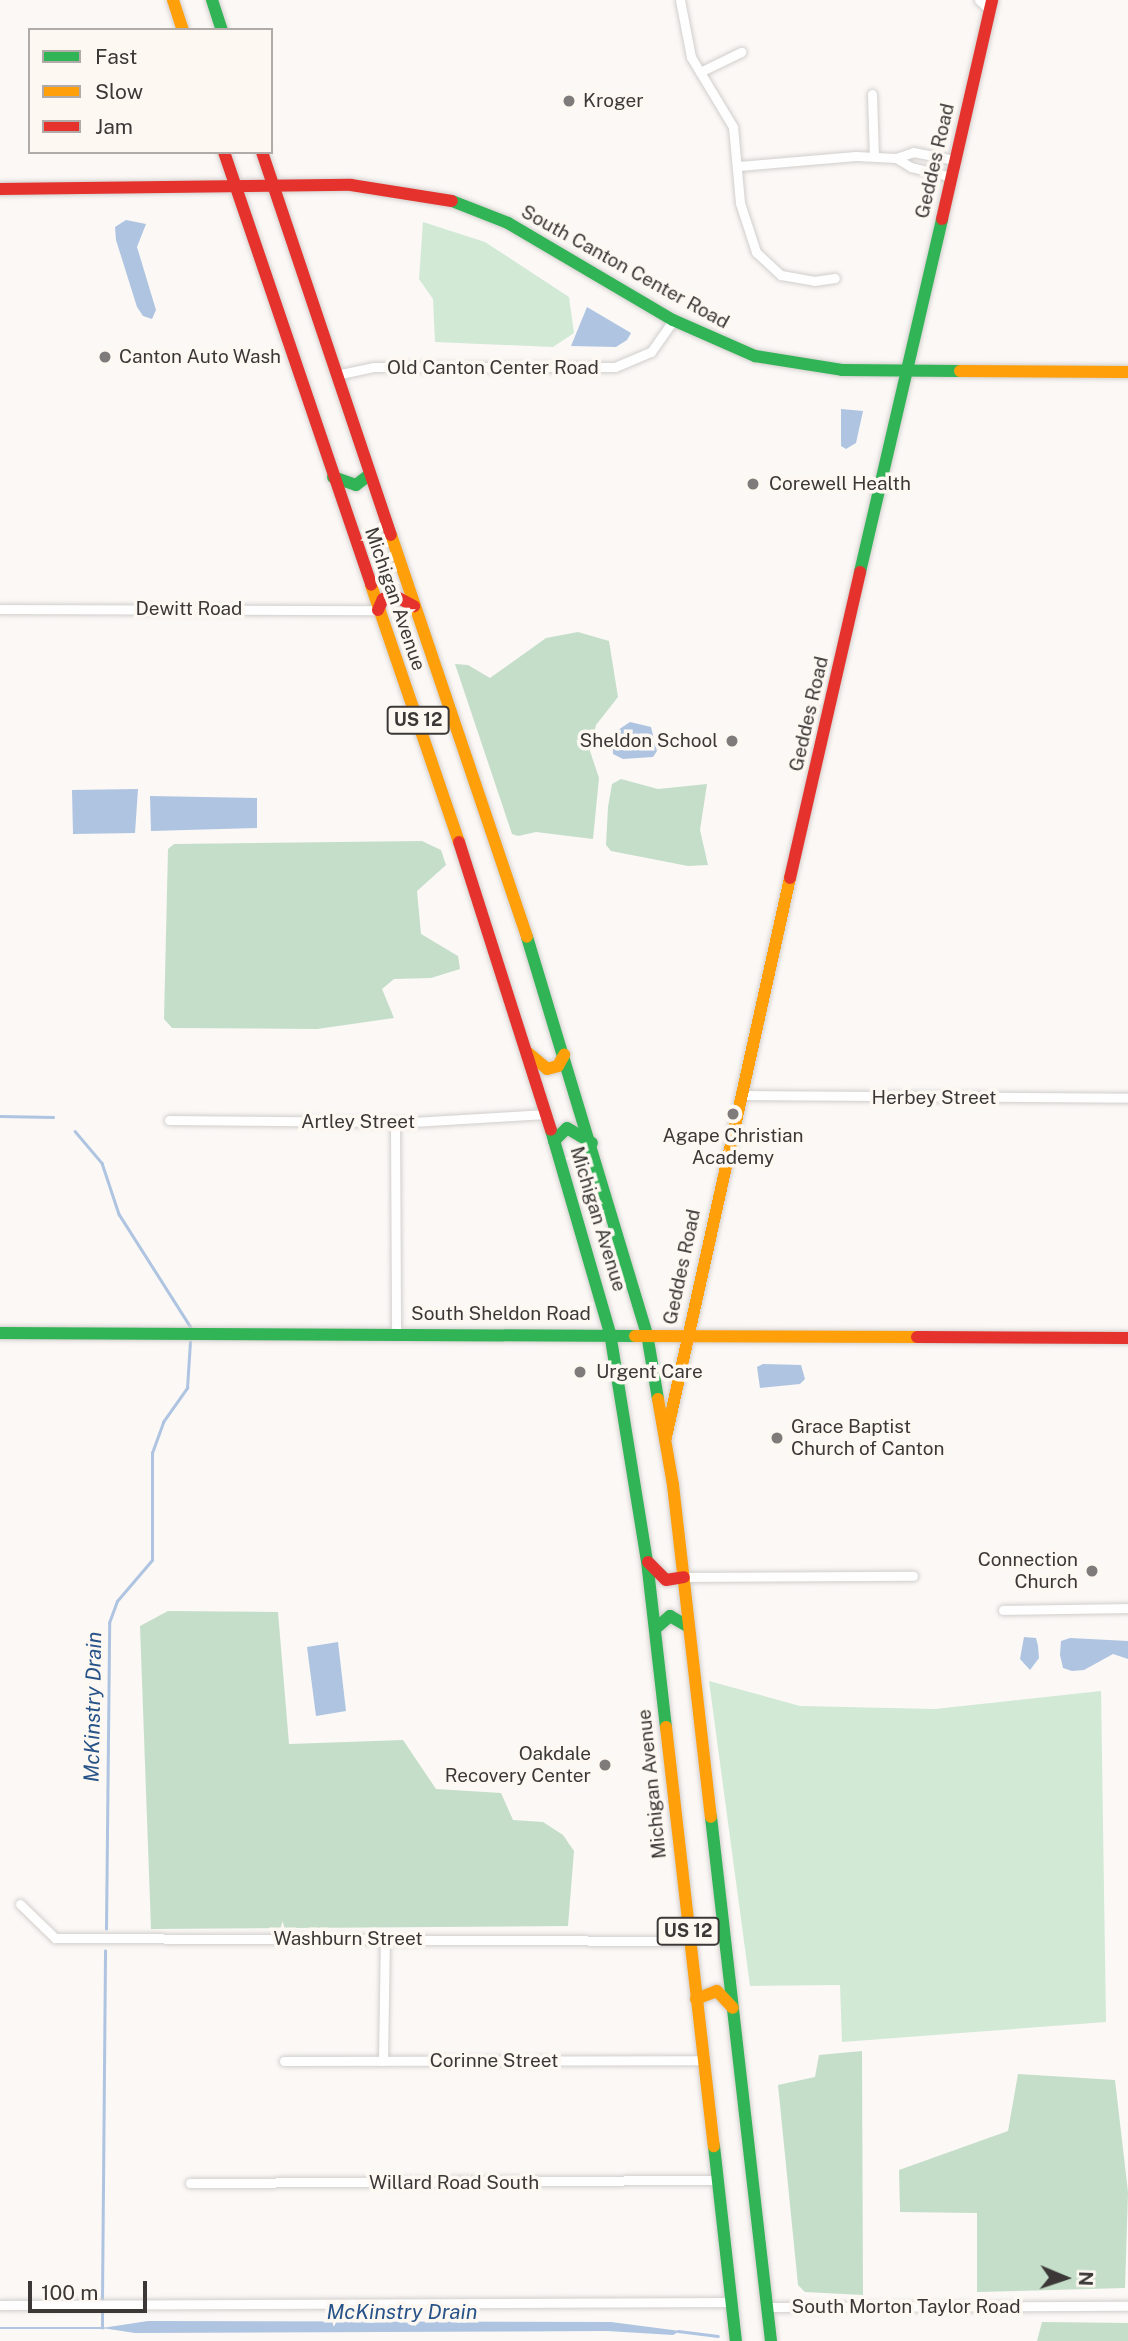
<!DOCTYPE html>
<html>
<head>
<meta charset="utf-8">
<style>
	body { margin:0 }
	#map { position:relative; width:1128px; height:2341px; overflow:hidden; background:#fbf8f6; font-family:"Public Sans",sans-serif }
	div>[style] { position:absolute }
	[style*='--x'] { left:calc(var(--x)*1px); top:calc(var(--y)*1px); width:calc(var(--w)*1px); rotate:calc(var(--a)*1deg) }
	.green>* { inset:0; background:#d2e9d6 }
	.forest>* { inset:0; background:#c5dec9 }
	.water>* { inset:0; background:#aec4e1 }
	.stream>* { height:2.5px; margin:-1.25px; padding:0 1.25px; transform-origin:1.25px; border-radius:1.25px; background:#aec4e1 }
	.roads { filter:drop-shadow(0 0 2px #d1cecc) drop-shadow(0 0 2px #d1cecc) }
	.street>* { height:9px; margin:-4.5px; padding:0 4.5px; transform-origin:4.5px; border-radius:4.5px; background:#fefefe }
	.fast>* { height:12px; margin:-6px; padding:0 6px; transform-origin:6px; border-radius:6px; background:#30b455 }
	.slow>* { height:12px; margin:-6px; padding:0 6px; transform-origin:6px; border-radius:6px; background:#ff9f0a }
	.jam>* { height:12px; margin:-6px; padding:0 6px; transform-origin:6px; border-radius:6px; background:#e5322d }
	.dots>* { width:19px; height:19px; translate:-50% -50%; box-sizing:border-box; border:4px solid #fef8f3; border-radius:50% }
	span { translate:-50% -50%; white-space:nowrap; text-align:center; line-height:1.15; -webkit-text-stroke:7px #fef8f3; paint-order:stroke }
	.shield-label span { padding:2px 5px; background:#fef8f3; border:2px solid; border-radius:5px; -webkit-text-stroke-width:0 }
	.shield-label { font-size:18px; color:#3b3837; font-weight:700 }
	.poi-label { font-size:19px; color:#3b3837 }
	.left { translate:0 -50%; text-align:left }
	.right { translate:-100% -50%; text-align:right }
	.street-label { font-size:19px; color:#3b3837 }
	.water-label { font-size:21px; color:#285388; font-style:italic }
	.legend { position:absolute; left:28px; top:28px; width:245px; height:126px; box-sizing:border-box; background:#fef8f3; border:2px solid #b0aba8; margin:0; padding:9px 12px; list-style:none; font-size:21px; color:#3b3837 }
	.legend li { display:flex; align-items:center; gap:14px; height:35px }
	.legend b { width:35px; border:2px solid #b0aba8 }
	.north { position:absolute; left:1030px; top:2243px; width:70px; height:70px; -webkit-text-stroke:5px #fef8f3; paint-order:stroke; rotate:92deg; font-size:19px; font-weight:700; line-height:28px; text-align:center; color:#3b3837 }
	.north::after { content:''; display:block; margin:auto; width:24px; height:32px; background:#3b3837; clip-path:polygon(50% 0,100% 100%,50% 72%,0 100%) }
	.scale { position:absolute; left:28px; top:2281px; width:119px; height:32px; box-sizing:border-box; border:4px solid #3b3837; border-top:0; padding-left:9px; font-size:21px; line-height:24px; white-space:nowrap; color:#3b3837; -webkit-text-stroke:5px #fef8f3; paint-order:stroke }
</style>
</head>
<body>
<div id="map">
	<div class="green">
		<div style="clip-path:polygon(423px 222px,485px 242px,569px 297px,574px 333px,553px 347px,435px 342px,433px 299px,419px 279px)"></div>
		<div style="clip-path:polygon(709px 1681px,800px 1706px,935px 1709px,1101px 1691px,1106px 2022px,842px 2042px,840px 1985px,750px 1986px)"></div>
	</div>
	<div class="forest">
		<div style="clip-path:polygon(578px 632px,609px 641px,618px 697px,596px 725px,590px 751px,599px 778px,593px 839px,536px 832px,518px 836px,512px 834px,455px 664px,468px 665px,490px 678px,546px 638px)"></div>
		<div style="clip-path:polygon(621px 779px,658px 789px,707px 784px,700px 830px,708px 865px,688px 866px,611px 851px,606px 845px,608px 807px,612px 784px)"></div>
		<div style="clip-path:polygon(422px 841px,441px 850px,446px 865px,417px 891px,421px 934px,458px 956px,460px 969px,431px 978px,394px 979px,382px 989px,394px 1018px,317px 1029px,172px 1028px,164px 1019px,168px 849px,174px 844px)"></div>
		<div style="clip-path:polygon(168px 1611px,278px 1612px,289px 1744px,403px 1740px,436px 1789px,501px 1793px,513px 1820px,543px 1822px,563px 1835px,574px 1851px,568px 1926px,151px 1929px,140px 1626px)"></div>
		<div style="clip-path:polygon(862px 2051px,863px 2295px,805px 2292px,798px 2285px,778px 2085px,815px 2077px,819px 2055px)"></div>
		<div style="clip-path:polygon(1018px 2074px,1115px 2080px,1128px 2192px,1125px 2288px,977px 2292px,977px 2213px,900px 2212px,899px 2170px,1008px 2131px)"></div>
		<div style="clip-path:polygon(1042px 2322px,1128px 2323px,1128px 2341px,1037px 2341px)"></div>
	</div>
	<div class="water">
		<div style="clip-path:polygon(126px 220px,146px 224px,137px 247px,156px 310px,152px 319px,143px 316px,137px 307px,116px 240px,115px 227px)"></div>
		<div style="clip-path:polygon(587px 307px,631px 333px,627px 340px,616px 347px,571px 346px)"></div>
		<div style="clip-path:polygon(841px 409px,863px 411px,856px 443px,846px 449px,841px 446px)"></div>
		<div style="clip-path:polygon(630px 722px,651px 727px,657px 751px,653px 757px,623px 759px,613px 754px,612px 734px)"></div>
		<div style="clip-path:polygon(138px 789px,135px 833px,73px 834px,72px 790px)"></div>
		<div style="clip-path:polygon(150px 796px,257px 798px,257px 828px,151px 831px)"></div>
		<div style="clip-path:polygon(763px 1364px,801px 1365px,805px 1379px,800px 1384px,760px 1388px,757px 1367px)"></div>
		<div style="clip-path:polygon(1024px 1637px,1036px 1638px,1038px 1646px,1039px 1658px,1030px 1670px,1020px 1659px)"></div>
		<div style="clip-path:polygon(1070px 1638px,1128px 1641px,1128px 1659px,1113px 1654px,1084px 1670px,1072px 1671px,1063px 1668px,1060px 1655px,1061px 1641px)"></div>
		<div style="clip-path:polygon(338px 1642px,346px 1711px,316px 1716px,307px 1647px)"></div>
		<div style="clip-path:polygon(148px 2321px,611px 2322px,680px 2331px,673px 2335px,607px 2331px,135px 2333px,102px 2328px)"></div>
	</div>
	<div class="stream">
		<div style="--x:0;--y:1116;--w:53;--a:1.1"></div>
		<div style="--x:75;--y:1131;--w:42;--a:49.8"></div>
		<div style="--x:102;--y:1163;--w:54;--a:71.6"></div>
		<div style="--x:119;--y:1214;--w:133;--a:57.6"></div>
		<div style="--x:106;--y:1929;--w:306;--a:-89.4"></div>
		<div style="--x:109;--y:1623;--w:23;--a:-70"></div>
		<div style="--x:117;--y:1601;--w:54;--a:-49.5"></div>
		<div style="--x:152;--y:1560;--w:107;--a:-90"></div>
		<div style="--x:152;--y:1453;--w:33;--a:-70"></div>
		<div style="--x:163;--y:1422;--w:42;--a:-54.8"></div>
		<div style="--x:187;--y:1388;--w:46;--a:-86.3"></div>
		<div style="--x:102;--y:2299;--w:348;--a:-89.5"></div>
		<div style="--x:0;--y:2328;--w:104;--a:0"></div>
		<div style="--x:102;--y:2328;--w:16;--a:-90"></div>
		<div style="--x:678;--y:2331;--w:40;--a:7.1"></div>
	</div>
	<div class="roads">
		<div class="street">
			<div style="--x:680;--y:0;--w:58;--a:79.1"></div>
			<div style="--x:691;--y:57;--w:82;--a:59"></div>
			<div style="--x:733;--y:127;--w:76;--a:84.7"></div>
			<div style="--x:740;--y:203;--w:52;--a:71.9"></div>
			<div style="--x:756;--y:252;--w:34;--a:43"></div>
			<div style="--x:781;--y:275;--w:34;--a:10"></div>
			<div style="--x:814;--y:281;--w:21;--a:-8"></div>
			<div style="--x:979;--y:0;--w:15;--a:42"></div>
			<div style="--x:700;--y:72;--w:46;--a:-26"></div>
			<div style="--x:872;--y:94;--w:62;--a:88.2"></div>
			<div style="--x:739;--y:166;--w:117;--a:-4.9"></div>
			<div style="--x:856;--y:156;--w:40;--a:2.9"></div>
			<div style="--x:952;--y:177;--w:42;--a:-166.3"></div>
			<div style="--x:911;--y:167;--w:17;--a:-149"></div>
			<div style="--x:896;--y:158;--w:18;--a:-19"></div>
			<div style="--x:913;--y:152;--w:43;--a:10.8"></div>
			<div style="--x:336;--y:375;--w:39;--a:-12"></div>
			<div style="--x:374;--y:367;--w:241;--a:0"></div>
			<div style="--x:615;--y:367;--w:39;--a:-23"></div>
			<div style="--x:651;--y:352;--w:39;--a:-55"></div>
			<div style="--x:0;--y:609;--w:378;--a:0.2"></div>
			<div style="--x:741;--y:1095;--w:387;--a:0.4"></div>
			<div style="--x:169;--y:1120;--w:244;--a:0.5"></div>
			<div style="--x:413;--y:1122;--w:133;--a:-3.4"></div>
			<div style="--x:395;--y:1123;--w:211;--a:89.7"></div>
			<div style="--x:684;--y:1577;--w:229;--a:-0.3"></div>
			<div style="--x:1003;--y:1610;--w:125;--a:-0.9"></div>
			<div style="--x:20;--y:1904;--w:49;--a:44.2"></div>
			<div style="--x:55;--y:1938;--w:634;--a:0.27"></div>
			<div style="--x:284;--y:2061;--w:420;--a:-0.1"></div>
			<div style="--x:383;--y:2061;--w:122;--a:-89.1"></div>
			<div style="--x:190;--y:2183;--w:528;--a:-0.33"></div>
			<div style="--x:0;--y:2305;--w:731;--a:-0.24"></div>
			<div style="--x:768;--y:2307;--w:360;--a:-0.2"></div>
		</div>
		<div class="fast">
			<div style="--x:212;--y:0;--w:32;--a:72"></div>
			<div style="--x:452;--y:201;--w:60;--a:21.4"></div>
			<div style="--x:508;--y:223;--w:191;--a:30.5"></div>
			<div style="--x:673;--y:320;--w:90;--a:23.7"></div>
			<div style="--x:755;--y:356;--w:88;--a:9.1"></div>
			<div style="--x:842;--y:370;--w:118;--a:0.5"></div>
			<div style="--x:333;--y:477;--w:24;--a:19"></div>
			<div style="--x:356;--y:485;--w:16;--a:-38"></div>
			<div style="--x:860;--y:572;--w:362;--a:-76.9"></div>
			<div style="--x:527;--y:937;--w:415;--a:73.2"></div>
			<div style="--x:647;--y:1334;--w:66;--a:80.4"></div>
			<div style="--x:551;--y:1130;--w:211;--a:73.8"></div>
			<div style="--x:610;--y:1333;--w:231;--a:80.8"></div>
			<div style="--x:647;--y:1561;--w:167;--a:83.5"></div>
			<div style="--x:554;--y:1141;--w:18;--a:-45"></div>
			<div style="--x:567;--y:1128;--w:29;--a:31"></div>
			<div style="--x:0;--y:1333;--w:635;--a:0.27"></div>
			<div style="--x:655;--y:1629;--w:20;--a:-41"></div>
			<div style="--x:670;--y:1616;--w:22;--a:30"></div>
			<div style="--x:711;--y:1817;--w:527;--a:83.47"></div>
			<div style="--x:714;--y:2146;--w:196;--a:83.6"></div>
		</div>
		<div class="slow">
			<div style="--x:173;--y:0;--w:32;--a:72"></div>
			<div style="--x:960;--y:371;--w:168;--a:0.3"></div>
			<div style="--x:391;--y:535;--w:424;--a:71.3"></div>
			<div style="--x:371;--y:585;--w:272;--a:71.1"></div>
			<div style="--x:527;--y:1052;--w:26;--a:40"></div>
			<div style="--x:547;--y:1069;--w:11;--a:-15"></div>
			<div style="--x:558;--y:1066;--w:13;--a:-61"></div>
			<div style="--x:635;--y:1336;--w:282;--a:0.2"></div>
			<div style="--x:658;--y:1399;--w:87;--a:80.1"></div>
			<div style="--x:673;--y:1485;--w:334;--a:83.5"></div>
			<div style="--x:666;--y:1437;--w:573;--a:-77.49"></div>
			<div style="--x:666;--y:1727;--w:422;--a:83.5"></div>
			<div style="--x:696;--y:1999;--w:22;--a:-21"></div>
			<div style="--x:717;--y:1991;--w:23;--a:47"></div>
		</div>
		<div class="jam">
			<div style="--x:224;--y:152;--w:457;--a:71.2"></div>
			<div style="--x:262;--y:152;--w:404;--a:71.4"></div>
			<div style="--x:0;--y:189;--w:351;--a:-0.7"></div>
			<div style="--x:351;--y:185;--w:102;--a:9"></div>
			<div style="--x:942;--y:219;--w:225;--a:-77.1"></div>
			<div style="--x:378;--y:610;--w:12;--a:-66"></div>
			<div style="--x:383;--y:599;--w:11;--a:-22"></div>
			<div style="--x:393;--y:595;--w:24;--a:28"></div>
			<div style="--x:459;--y:842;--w:302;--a:72.3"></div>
			<div style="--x:790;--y:878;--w:314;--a:-77.1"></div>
			<div style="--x:917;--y:1337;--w:211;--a:0.3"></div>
			<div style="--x:648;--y:1562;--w:25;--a:45"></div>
			<div style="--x:666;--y:1580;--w:18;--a:-9"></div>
		</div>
	</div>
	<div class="dots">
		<div style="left:569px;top:101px;background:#7e7b7a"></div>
		<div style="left:105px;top:357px;background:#7e7b7a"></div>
		<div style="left:753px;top:484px;background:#7e7b7a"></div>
		<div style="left:732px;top:741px;background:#7e7b7a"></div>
		<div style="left:733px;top:1114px;background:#7e7b7a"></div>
		<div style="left:580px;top:1372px;background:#7e7b7a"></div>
		<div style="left:777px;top:1438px;background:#7e7b7a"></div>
		<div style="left:1092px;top:1571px;background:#7e7b7a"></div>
		<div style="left:605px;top:1765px;background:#7e7b7a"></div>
	</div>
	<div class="shield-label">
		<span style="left:418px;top:720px">US 12</span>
		<span style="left:688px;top:1931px">US 12</span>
	</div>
	<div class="poi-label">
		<span class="left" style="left:583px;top:101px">Kroger</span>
		<span class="left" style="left:119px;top:357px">Canton Auto Wash</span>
		<span class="left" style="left:769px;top:484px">Corewell Health</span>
		<span class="right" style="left:718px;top:741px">Sheldon School</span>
		<span style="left:733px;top:1147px">Agape Christian<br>Academy</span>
		<span class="left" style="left:596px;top:1372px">Urgent Care</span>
		<span class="left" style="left:791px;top:1438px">Grace Baptist<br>Church of Canton</span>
		<span class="right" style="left:1078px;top:1571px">Connection<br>Church</span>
		<span class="right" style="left:591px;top:1765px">Oakdale<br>Recovery Center</span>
	</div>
	<div class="street-label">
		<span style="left:935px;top:161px;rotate:-77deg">Geddes Road</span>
		<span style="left:625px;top:267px;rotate:29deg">South Canton Center Road</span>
		<span style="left:493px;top:368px">Old Canton Center Road</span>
		<span style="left:395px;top:599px;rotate:71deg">Michigan Avenue</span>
		<span style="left:189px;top:609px">Dewitt Road</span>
		<span style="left:809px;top:714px;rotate:-77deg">Geddes Road</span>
		<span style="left:934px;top:1098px">Herbey Street</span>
		<span style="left:358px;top:1122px">Artley Street</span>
		<span style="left:598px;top:1219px;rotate:73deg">Michigan Avenue</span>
		<span style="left:682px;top:1267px;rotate:-78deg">Geddes Road</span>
		<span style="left:501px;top:1314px">South Sheldon Road</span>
		<span style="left:652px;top:1784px;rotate:-96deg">Michigan Avenue</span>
		<span style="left:348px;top:1939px">Washburn Street</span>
		<span style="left:494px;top:2061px">Corinne Street</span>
		<span style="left:454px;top:2183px">Willard Road South</span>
		<span style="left:906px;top:2307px">South Morton Taylor Road</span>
	</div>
	<div class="water-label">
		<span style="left:93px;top:1707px;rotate:-89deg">McKinstry Drain</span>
		<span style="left:402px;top:2312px">McKinstry Drain</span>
	</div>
	<ul class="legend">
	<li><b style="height:9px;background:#30b455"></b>Fast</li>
	<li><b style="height:9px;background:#ff9f0a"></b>Slow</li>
	<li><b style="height:9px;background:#e5322d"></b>Jam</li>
	</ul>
	<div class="north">N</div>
	<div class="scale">100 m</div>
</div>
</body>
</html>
